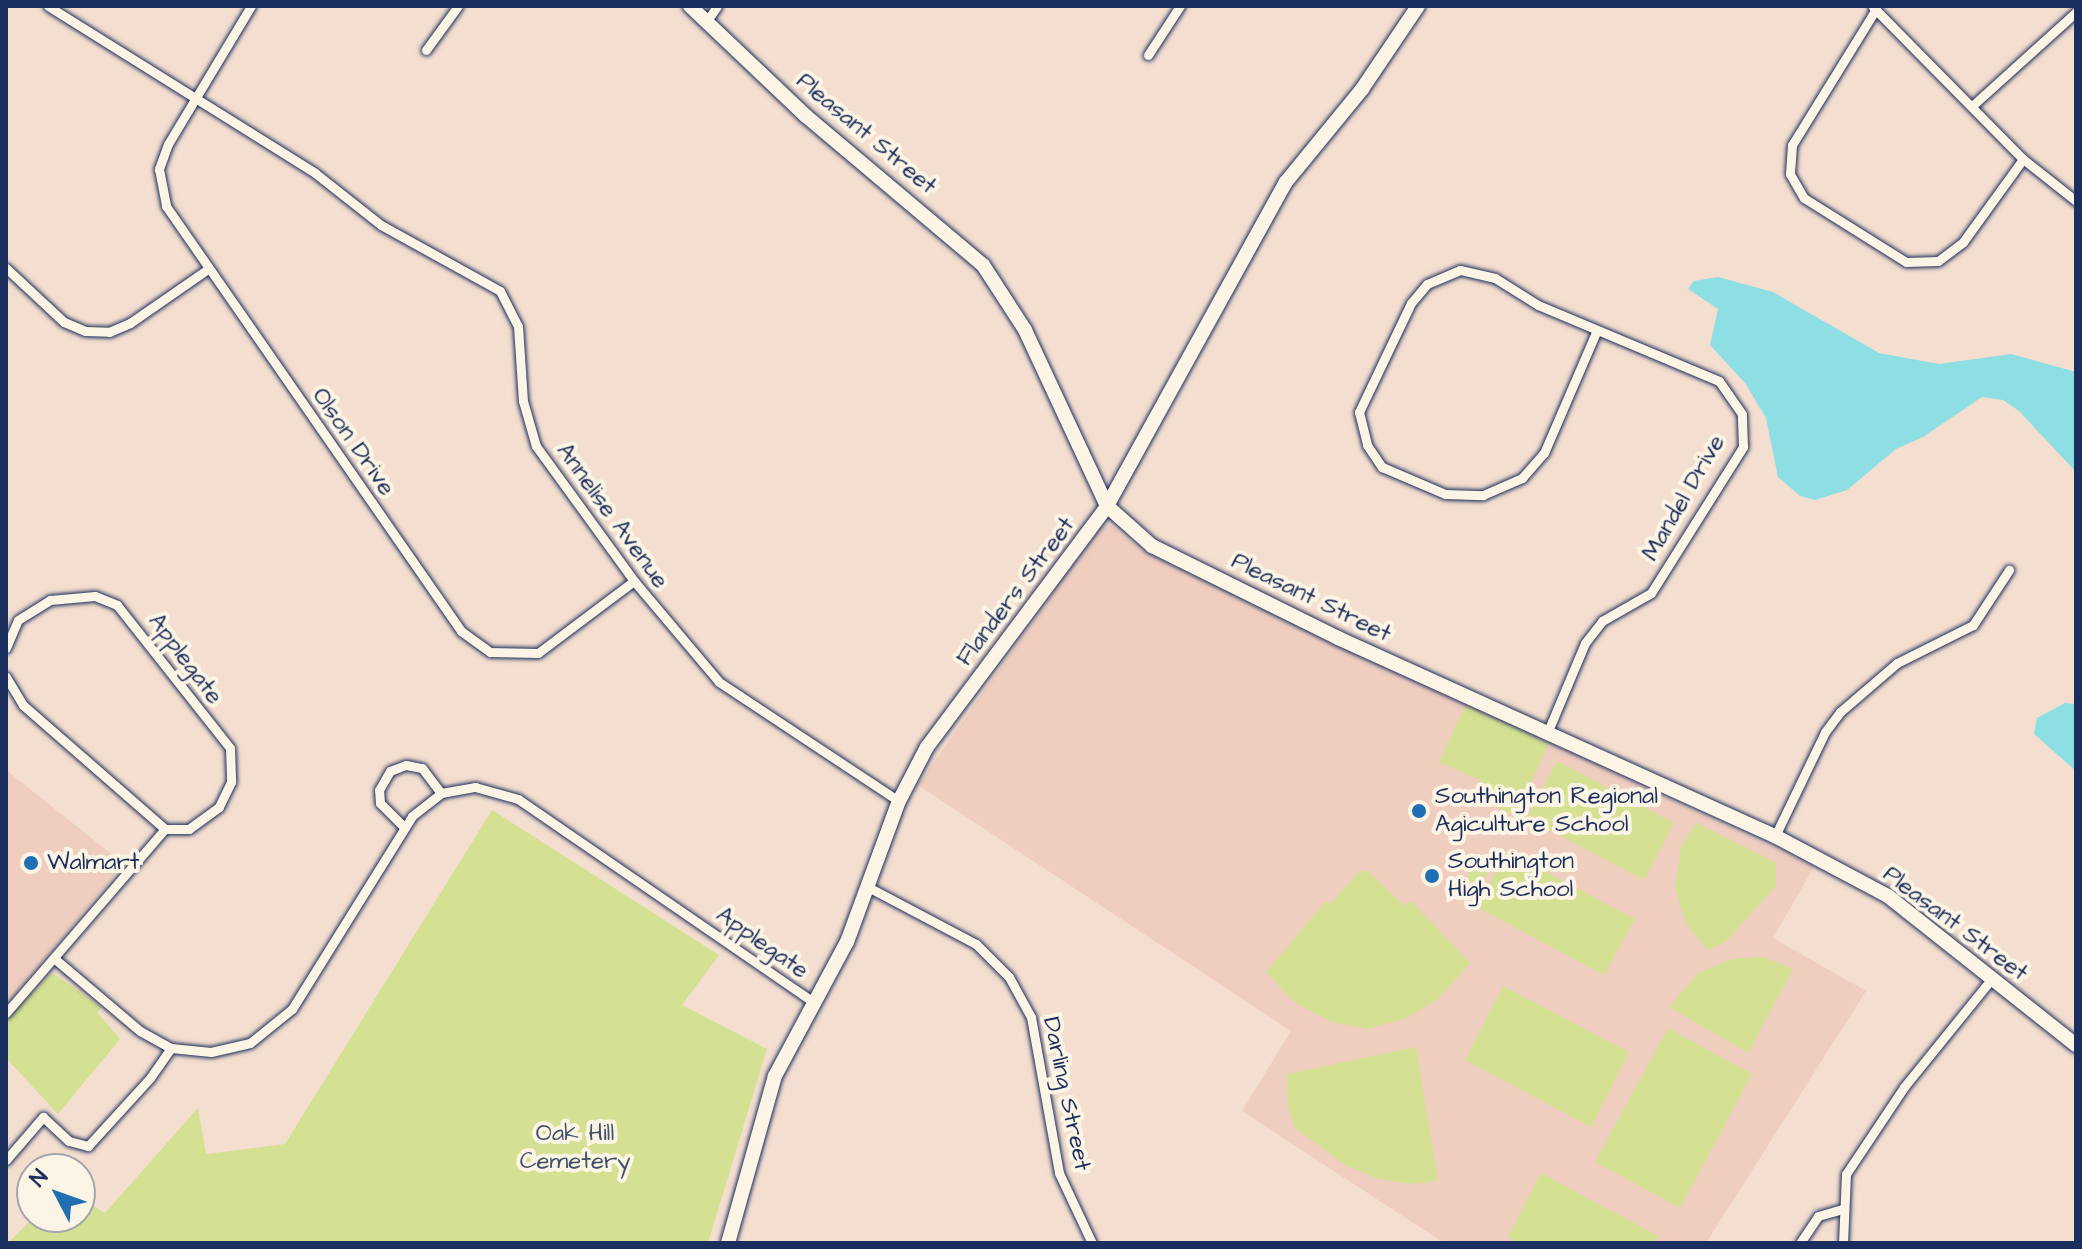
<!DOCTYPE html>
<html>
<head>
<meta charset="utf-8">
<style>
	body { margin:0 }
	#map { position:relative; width:2082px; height:1249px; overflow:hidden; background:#f4decf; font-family:"Architects Daughter",sans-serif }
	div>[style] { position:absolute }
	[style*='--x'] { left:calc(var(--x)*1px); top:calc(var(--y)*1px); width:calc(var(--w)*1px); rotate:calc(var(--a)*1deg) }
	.built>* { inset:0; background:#efcec0 }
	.green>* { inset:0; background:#d4e092 }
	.water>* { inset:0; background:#8ddfe4 }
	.roads { filter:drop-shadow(0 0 2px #1b2f5e) drop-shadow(0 0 2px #1b2f5e) }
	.street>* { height:9px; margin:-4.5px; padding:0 4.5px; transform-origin:4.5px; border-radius:4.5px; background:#fcf5e5 }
	.secondary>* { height:14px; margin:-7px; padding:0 7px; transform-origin:7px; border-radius:7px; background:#fcf5e5 }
	.dots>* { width:22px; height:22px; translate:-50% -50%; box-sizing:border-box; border:4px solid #fcf5e5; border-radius:50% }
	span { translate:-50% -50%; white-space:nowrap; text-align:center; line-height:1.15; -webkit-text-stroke:8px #fcf5e5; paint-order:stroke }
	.street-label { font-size:24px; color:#1b2f5e }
	.poi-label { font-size:24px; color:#1b2f5e }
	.left { translate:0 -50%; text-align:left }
	.park-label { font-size:24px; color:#405268 }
	.frame { position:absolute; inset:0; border:8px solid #1b2f5e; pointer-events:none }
	.north { position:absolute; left:16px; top:1153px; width:80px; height:80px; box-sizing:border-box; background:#fcf5e5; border:2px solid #a2a6af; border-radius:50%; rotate:311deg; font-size:22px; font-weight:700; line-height:32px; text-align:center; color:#1b2f5e }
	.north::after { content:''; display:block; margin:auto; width:28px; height:36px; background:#1f6fb2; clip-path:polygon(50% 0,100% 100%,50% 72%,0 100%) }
</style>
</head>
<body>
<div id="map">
	<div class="built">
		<div style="clip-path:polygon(1111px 525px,1141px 550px,1814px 867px,1773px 938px,1866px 991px,1706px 1243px,1444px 1243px,1242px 1111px,1291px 1031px,918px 785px,1099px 527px)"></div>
		<div style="clip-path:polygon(6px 770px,124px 864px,6px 1005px)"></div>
	</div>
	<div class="green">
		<div style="clip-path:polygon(1465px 706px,1549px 743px,1516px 816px,1473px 797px,1480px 780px,1439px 762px)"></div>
		<div style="clip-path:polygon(1557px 761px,1674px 823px,1644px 880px,1527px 818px)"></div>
		<div style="clip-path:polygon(492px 810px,719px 955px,682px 1005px,767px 1049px,708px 1243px,8px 1243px,34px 1217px,80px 1217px,80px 1198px,105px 1213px,198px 1108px,206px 1154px,285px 1144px)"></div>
		<div style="clip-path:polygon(1696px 823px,1776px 863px,1776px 886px,1725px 942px,1708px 950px,1686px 924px,1675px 888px,1681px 847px)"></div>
		<div style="clip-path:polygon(1507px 851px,1635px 919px,1604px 975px,1477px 907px)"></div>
		<div style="clip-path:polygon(1476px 859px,1494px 859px,1477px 892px,1467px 877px)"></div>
		<div style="clip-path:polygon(1360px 871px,1368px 871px,1404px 906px,1410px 900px,1470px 963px,1438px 999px,1405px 1019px,1366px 1029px,1332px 1022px,1294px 1002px,1266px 972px,1326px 901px,1330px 904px)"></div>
		<div style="clip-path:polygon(1764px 957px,1793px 969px,1748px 1053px,1669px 1007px,1698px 973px,1732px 959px)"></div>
		<div style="clip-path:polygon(52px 973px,102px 1007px,97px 1012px,120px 1039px,58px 1114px,6px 1058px,6px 1019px)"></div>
		<div style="clip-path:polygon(1503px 986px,1629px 1052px,1591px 1127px,1465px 1060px)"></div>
		<div style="clip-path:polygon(1668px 1028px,1752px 1074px,1680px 1208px,1595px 1162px)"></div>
		<div style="clip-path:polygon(1416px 1047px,1438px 1181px,1413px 1184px,1379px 1179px,1345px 1165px,1295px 1128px,1288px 1107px,1287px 1074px)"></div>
		<div style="clip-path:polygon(1541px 1173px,1658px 1236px,1654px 1243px,1519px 1243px,1508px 1237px)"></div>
	</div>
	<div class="water">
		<div style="clip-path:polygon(1718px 277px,1773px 292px,1879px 353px,1939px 364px,2011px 354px,2076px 372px,2076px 472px,2019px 411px,2003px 400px,1982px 397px,1923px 437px,1896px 449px,1847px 490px,1815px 500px,1800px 496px,1778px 477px,1766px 418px,1745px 383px,1710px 345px,1718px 309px,1688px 289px,1694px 281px)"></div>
		<div style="clip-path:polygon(2065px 703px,2076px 704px,2076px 771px,2034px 734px,2037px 718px)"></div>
	</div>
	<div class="roads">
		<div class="street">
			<div style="--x:48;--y:6;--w:315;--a:32"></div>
			<div style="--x:315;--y:173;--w:84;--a:38.2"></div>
			<div style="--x:381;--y:225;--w:136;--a:29"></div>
			<div style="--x:500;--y:291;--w:39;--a:63"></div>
			<div style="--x:518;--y:326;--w:75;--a:86.2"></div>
			<div style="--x:523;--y:401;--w:47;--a:73.9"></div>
			<div style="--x:536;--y:446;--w:167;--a:54"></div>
			<div style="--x:634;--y:581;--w:132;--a:49.9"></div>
			<div style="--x:719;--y:682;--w:216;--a:33.5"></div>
			<div style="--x:251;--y:6;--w:161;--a:121"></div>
			<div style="--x:168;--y:144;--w:27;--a:110"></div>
			<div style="--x:159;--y:169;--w:38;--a:79"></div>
			<div style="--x:166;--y:206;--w:517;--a:55.23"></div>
			<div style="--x:461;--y:631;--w:36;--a:36"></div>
			<div style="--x:490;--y:652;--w:48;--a:1.2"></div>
			<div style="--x:538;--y:653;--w:120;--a:-36.9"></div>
			<div style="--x:1873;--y:7;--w:214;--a:45.4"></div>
			<div style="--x:2023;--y:159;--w:68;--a:38.4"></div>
			<div style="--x:1876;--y:9;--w:160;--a:121.7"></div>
			<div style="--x:1792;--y:145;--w:29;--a:94"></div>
			<div style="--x:1790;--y:174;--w:28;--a:60"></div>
			<div style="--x:1804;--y:198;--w:120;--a:32.1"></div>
			<div style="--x:1906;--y:262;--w:32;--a:-2"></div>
			<div style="--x:1938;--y:261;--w:31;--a:-37"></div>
			<div style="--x:1963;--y:242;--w:102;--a:-54.1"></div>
			<div style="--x:706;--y:22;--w:19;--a:-55"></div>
			<div style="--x:426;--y:50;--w:54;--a:-54"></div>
			<div style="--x:1148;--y:55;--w:59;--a:-56.9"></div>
			<div style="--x:1972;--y:106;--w:140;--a:-42.1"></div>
			<div style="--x:6;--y:268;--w:79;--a:43"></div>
			<div style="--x:64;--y:322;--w:23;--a:23"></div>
			<div style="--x:85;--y:331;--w:24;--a:2"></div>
			<div style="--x:109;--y:332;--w:23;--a:-23"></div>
			<div style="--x:130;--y:323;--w:95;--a:-34.7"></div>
			<div style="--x:6;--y:648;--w:30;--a:-67"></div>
			<div style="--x:18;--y:620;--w:38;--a:-32"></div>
			<div style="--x:50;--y:600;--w:45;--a:-5.1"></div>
			<div style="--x:95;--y:596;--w:24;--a:22"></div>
			<div style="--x:117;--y:605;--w:182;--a:51.7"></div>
			<div style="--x:230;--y:748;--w:34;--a:88"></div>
			<div style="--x:231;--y:782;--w:28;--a:116"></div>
			<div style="--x:219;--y:807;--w:37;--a:144"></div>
			<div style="--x:189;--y:829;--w:24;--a:180"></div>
			<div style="--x:165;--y:829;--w:189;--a:-138.9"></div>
			<div style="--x:23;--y:705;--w:33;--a:-121"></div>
			<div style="--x:1548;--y:731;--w:95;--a:-67.2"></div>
			<div style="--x:1585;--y:643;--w:28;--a:-52"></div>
			<div style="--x:1602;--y:621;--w:56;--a:-29.7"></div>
			<div style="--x:1651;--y:593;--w:173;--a:-57.8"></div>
			<div style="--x:1743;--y:447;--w:33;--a:-92"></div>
			<div style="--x:1742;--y:414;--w:40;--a:-124.9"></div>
			<div style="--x:1719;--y:381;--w:196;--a:-157.2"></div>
			<div style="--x:1538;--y:305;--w:51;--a:-147.9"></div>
			<div style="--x:1495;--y:278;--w:36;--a:-167"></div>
			<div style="--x:1460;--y:270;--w:36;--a:157"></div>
			<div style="--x:1427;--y:284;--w:25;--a:130"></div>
			<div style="--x:1411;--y:303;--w:121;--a:115.5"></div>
			<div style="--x:1359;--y:412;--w:34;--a:76"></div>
			<div style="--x:1367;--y:445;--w:27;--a:56"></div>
			<div style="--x:1382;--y:467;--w:69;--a:23.2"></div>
			<div style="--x:1445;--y:494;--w:38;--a:2"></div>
			<div style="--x:1483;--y:495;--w:43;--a:-23.6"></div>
			<div style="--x:1522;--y:478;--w:33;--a:-49"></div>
			<div style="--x:1544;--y:453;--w:132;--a:-66.7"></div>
			<div style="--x:404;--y:827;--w:34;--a:-135"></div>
			<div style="--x:380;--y:803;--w:13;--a:-94"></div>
			<div style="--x:379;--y:790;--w:22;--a:-60"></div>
			<div style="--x:390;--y:771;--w:17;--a:-21"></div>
			<div style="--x:406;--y:765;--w:16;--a:11"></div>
			<div style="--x:422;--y:768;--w:31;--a:53"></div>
			<div style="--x:1775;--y:836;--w:115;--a:-64.3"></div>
			<div style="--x:1825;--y:732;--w:25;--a:-53"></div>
			<div style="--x:1840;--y:712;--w:75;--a:-40.7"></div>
			<div style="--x:1897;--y:663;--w:85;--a:-26.6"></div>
			<div style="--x:1973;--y:625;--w:66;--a:-56.8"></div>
			<div style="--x:868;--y:887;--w:122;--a:27.8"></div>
			<div style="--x:976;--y:944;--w:47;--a:45"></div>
			<div style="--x:1009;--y:977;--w:46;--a:61.2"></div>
			<div style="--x:1031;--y:1017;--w:158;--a:79.8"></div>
			<div style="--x:1059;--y:1173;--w:77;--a:64.8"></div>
			<div style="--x:55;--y:959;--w:111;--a:40.3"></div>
			<div style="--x:140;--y:1031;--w:35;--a:29"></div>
			<div style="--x:171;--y:1048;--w:40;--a:5.7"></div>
			<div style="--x:211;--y:1052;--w:40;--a:-13"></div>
			<div style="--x:250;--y:1043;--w:54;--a:-39"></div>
			<div style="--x:292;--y:1009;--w:227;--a:-58.1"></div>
			<div style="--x:412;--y:816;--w:37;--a:-38"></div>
			<div style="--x:441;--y:793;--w:35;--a:-10"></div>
			<div style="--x:475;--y:787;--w:45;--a:15.6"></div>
			<div style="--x:518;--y:799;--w:357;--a:34.5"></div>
			<div style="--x:6;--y:1013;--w:243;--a:-49.2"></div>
			<div style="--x:6;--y:1160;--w:57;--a:-49.3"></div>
			<div style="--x:43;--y:1117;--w:35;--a:43"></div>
			<div style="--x:69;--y:1141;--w:20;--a:15"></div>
			<div style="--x:88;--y:1146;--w:92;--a:-47.6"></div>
			<div style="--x:150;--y:1078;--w:37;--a:-55"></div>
			<div style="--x:1800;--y:1243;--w:32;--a:-56"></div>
			<div style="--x:1818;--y:1216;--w:26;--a:-16"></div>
			<div style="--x:1843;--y:1243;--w:69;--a:-87.5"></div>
			<div style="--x:1846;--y:1174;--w:105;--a:-56.3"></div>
			<div style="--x:1904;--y:1087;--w:141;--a:-51"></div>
		</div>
		<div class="secondary">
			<div style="--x:690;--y:6;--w:160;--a:43.5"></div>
			<div style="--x:806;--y:116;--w:231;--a:40.1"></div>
			<div style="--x:983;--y:265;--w:77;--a:57.1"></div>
			<div style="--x:1025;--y:330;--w:194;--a:65"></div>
			<div style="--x:1107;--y:506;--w:60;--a:41.6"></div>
			<div style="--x:1152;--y:546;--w:208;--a:26.3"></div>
			<div style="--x:1338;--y:638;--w:480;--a:24.4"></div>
			<div style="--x:1775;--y:836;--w:128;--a:28"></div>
			<div style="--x:1888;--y:896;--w:240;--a:38.4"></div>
			<div style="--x:728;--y:1243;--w:173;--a:-74.3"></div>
			<div style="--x:775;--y:1076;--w:152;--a:-61.8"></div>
			<div style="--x:847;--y:942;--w:150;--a:-69.8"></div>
			<div style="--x:899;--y:801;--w:61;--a:-62.6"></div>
			<div style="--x:927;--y:747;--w:301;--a:-53.2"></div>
			<div style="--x:1107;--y:506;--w:370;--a:-61.1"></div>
			<div style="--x:1286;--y:182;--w:120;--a:-50.7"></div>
			<div style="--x:1362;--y:89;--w:100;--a:-56"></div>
		</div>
	</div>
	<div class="dots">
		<div style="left:1419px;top:811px;background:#1f6fb2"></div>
		<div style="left:31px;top:863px;background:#1f6fb2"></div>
		<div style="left:1432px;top:876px;background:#1f6fb2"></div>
	</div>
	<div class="street-label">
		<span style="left:866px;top:134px;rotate:40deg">Pleasant Street</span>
		<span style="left:353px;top:442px;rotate:55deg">Olson Drive</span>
		<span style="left:1684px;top:498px;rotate:-60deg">Mandel Drive</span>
		<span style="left:612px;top:516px;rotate:54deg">Annelise Avenue</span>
		<span style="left:1016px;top:592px;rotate:-53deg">Flanders Street</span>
		<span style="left:1311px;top:598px;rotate:26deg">Pleasant Street</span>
		<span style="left:185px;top:659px;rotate:53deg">Applegate</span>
		<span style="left:1955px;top:924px;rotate:37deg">Pleasant Street</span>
		<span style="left:762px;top:943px;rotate:35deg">Applegate</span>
		<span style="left:1066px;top:1094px;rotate:78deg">Darling Street</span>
	</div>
	<div class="poi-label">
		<span class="left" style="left:1435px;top:811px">Southington Regional<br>Agiculture School</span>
		<span class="left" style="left:1448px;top:876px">Southington<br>High School</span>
		<span class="left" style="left:47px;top:863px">Walmart</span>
	</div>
	<div class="park-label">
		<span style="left:575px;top:1148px">Oak Hill<br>Cemetery</span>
	</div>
	<div class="frame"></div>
	<div class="north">N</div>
</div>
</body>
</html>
